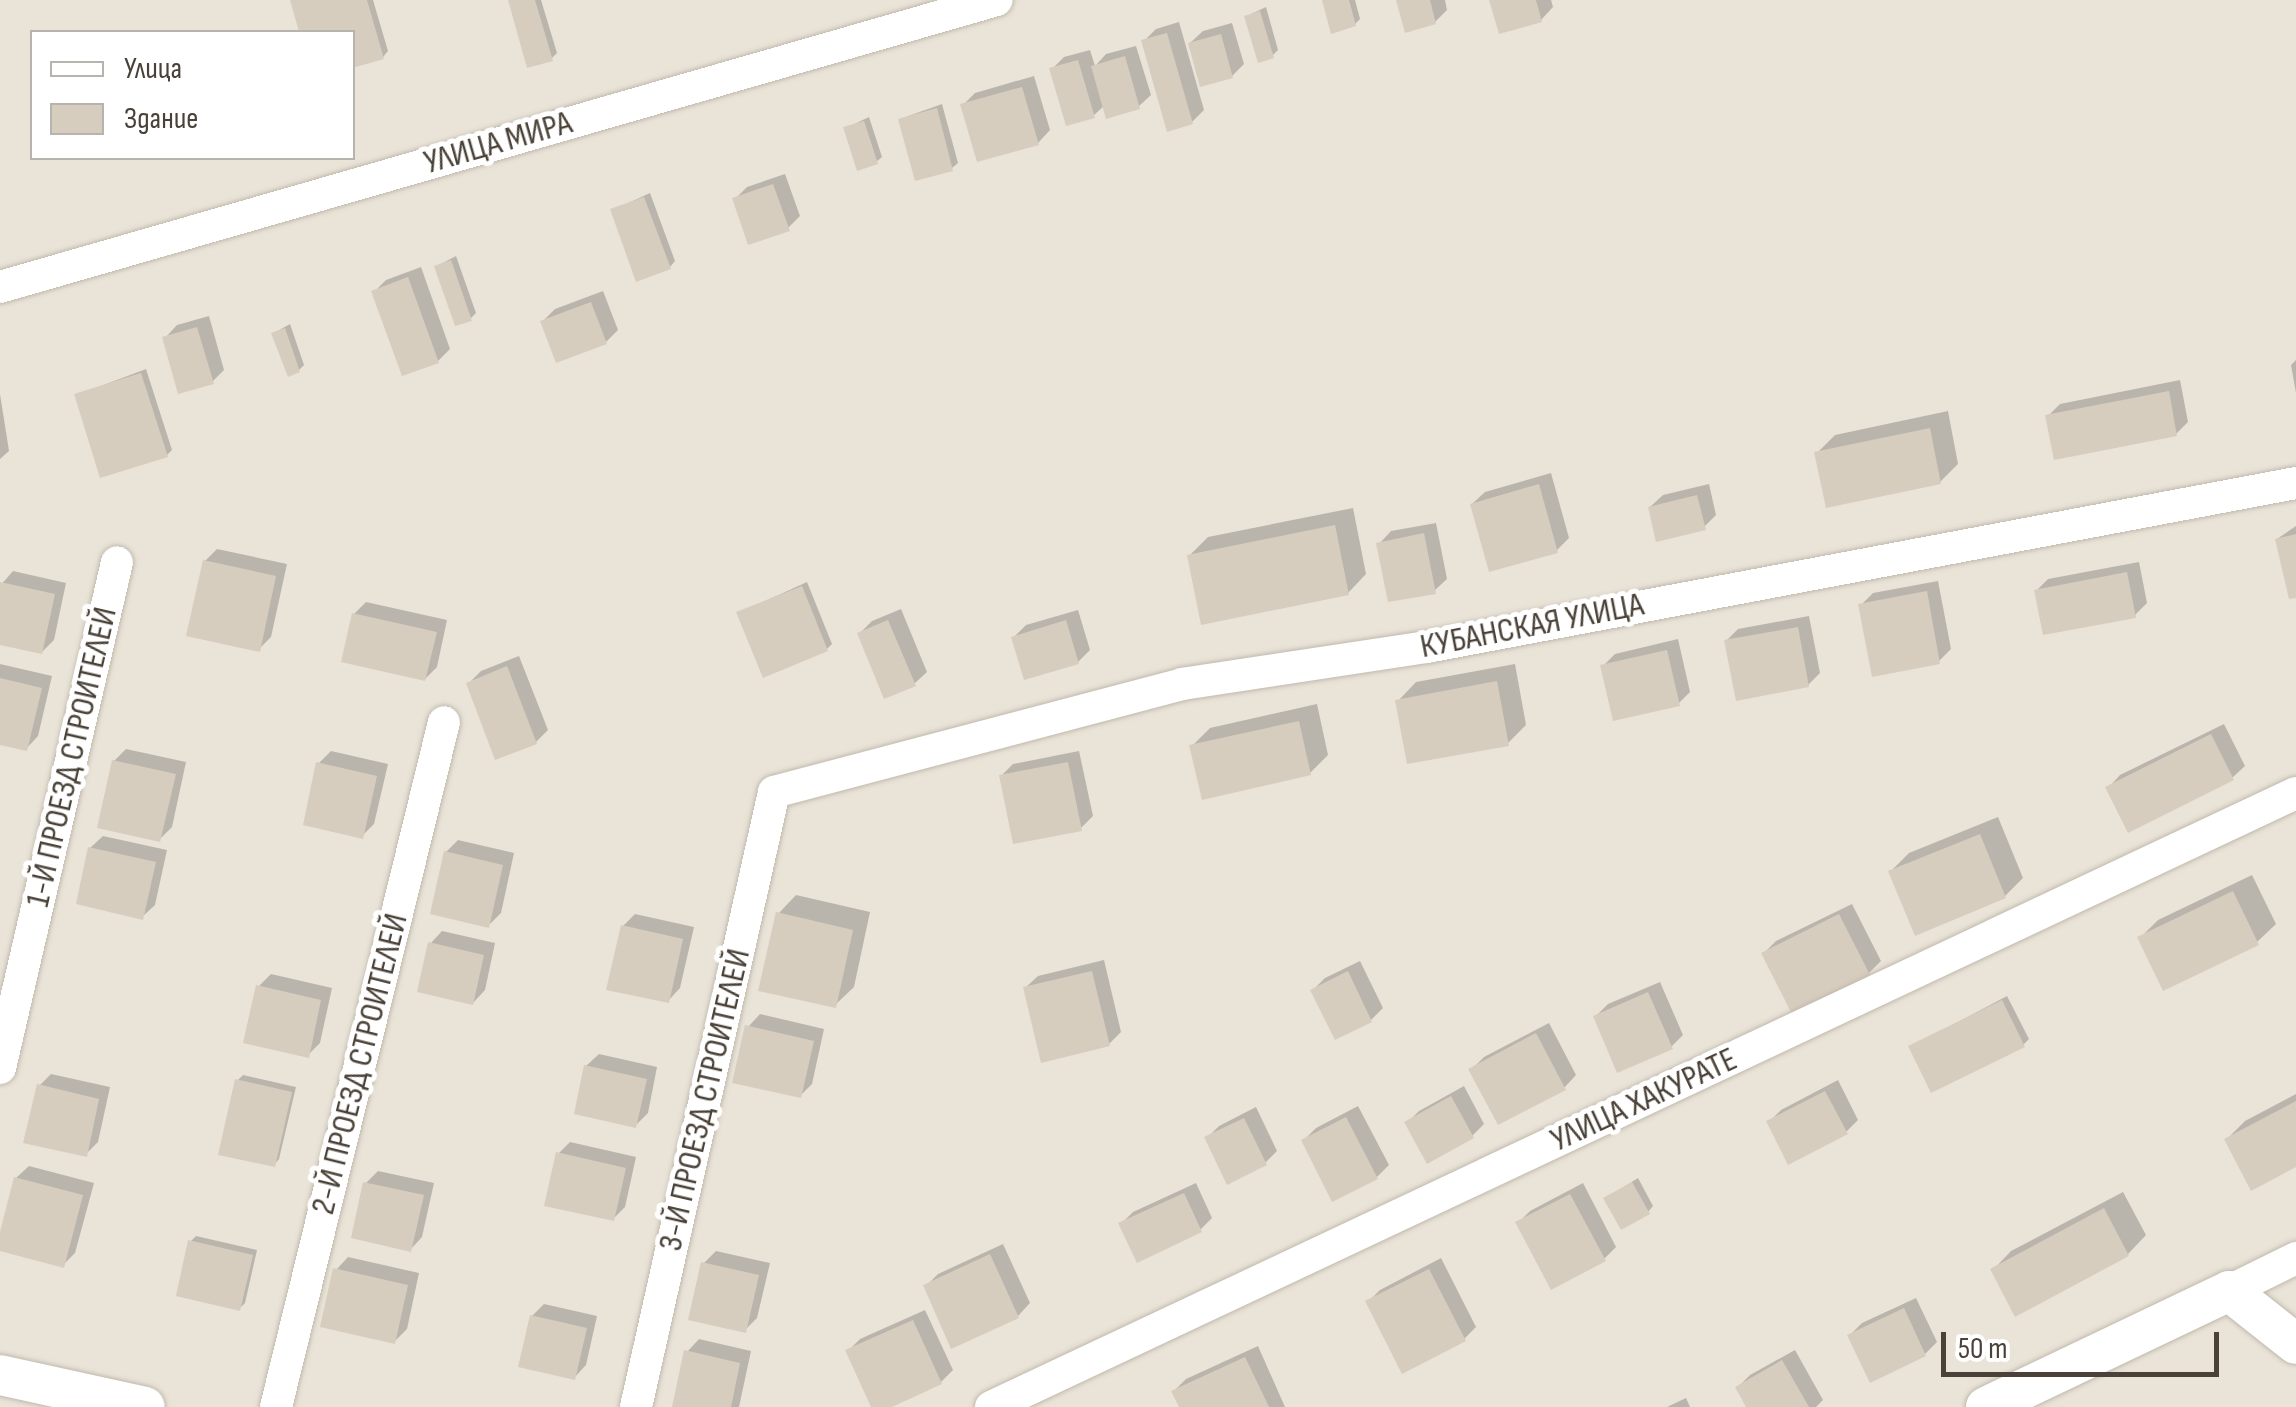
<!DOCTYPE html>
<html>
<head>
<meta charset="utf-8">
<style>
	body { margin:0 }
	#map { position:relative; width:2296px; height:1407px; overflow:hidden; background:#f5f2ea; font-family:"Sofia Sans Condensed",sans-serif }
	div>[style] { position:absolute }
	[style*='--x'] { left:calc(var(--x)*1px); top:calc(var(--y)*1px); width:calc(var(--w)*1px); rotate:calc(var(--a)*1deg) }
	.residential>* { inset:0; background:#e9e3d8 }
	.shadow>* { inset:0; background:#0003 }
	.building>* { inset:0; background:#d7cdbf }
	.roads { filter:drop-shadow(0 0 2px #c1b9ac) drop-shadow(0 0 2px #c1b9ac) }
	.minor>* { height:32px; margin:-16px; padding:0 16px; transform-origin:16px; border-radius:16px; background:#fff }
	.tertiary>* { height:40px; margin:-20px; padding:0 20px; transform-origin:20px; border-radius:20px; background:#fff }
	span { translate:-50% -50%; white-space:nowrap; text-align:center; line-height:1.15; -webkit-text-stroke:10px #fff; paint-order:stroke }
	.street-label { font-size:35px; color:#4a4238 }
	.legend { position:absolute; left:30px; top:30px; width:325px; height:130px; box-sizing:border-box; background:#fff; border:2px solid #b7b3af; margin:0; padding:12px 18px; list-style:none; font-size:30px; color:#4a4238 }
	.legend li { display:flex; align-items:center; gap:20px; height:50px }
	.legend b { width:50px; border:2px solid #b7b3af }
	.scale { position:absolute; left:1941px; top:1332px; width:278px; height:45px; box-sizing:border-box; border:5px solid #4a4238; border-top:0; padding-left:12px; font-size:30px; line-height:35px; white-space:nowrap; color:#4a4238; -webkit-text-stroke:8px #fff; paint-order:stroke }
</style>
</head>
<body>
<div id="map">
	<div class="residential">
		<div style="clip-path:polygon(evenodd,0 0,2296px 0,2296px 1407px,0 1407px,0 0,32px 32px,352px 32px,352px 158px,32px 158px,32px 32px)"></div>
	</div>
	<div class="shadow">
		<div style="clip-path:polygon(293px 0,373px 0,388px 51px,383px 57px,352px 32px,302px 32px)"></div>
		<div style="clip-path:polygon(510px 0,541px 0,557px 53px,551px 59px)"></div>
		<div style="clip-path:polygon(1324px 0,1355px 0,1360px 19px,1355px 24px)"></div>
		<div style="clip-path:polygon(1398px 0,1445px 0,1447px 10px,1435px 22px)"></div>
		<div style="clip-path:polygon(1492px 0,1551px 0,1553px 7px,1541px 20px)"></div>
		<div style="clip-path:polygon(1266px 7px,1278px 50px,1272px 56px,1247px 16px)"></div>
		<div style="clip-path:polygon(1179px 22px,1204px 110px,1192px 122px,1144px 41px,1156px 29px)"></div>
		<div style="clip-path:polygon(1232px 23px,1244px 64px,1232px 76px,1190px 43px,1203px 31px)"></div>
		<div style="clip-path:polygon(1136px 46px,1151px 95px,1138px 107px,1105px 105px,1093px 116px,1052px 69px,1064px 57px,1090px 50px,1095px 66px,1106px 54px)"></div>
		<div style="clip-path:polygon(1034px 76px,1050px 130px,1038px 143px,963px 105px,975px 93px)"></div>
		<div style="clip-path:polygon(942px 104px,958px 163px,952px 168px,900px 119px)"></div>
		<div style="clip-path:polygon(869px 117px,882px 157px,876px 162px,846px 128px)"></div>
		<div style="clip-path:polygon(785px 174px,800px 216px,788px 228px,735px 199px,747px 187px)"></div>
		<div style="clip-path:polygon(650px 193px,675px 261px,670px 267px,613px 210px)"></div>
		<div style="clip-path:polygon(456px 256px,476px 313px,471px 318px,437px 266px)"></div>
		<div style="clip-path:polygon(421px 267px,450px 349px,438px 361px,374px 292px,386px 280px)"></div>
		<div style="clip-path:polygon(603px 291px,618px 330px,606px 342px,543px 321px,555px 309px)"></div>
		<div style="clip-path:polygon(209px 316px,224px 370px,212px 382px,165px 338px,177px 325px)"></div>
		<div style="clip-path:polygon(290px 324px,304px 365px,299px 370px,274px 333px)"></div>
		<div style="clip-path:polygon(2296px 360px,2296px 393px,2291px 365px)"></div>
		<div style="clip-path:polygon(146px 369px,172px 450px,167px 455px,77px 395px)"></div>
		<div style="clip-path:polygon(2180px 380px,2188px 422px,2176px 434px,2048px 416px,2060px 404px)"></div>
		<div style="clip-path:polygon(0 394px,9px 451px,0 459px)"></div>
		<div style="clip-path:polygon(1948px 411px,1958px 464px,1940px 482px,1817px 453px,1835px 435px)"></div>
		<div style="clip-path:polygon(1551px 473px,1569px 538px,1557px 550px,1472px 504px,1485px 492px)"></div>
		<div style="clip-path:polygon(1709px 484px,1716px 515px,1704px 527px,1650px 507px,1663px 495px)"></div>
		<div style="clip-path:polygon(1353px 508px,1366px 574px,1348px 593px,1190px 555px,1208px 537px)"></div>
		<div style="clip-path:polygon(1436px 523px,1447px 579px,1434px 591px,1379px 544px,1391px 531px)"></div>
		<div style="clip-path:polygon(2296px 526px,2296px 595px,2277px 539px)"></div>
		<div style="clip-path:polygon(217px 549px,287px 564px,271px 637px,259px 649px,205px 561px)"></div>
		<div style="clip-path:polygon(2139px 562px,2147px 603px,2135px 615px,2036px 591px,2048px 579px)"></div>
		<div style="clip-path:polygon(13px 571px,66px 583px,54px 640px,42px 652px,0 643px,0 586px)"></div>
		<div style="clip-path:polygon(1938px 581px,1951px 649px,1939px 661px,1861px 605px,1873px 593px)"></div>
		<div style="clip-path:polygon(807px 582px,832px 644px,827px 649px,739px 613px)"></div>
		<div style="clip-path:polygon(366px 602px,447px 620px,437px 667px,425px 679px,354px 614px)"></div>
		<div style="clip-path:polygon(901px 609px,927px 672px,914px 684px,860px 633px,872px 621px)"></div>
		<div style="clip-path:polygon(1078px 610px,1090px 650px,1078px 662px,1014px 637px,1026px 625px)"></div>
		<div style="clip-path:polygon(1809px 616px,1820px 673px,1808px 685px,1726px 641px,1738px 629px)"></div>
		<div style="clip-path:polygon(1678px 639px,1690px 692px,1678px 704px,1603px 666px,1615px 654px)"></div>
		<div style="clip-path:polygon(519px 656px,548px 730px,536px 742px,469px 683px,481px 671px)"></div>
		<div style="clip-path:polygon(0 664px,52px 676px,38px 736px,26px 749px,0 743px)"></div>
		<div style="clip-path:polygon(1515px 664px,1526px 725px,1508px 743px,1398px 701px,1416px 682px)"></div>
		<div style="clip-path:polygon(1317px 704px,1328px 755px,1310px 773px,1192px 746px,1210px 728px)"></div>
		<div style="clip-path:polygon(2224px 724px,2245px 766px,2232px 778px,2108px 788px,2120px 775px)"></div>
		<div style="clip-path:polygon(126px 749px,186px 762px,172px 827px,160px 839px,114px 761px)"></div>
		<div style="clip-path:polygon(331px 751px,388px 764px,374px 824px,362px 836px,319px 763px)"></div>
		<div style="clip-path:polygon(1079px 751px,1093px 816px,1080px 829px,1001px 776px,1013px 764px)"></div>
		<div style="clip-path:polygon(1998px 817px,2023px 878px,2005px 896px,1891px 871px,1909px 853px)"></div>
		<div style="clip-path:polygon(103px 836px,167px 850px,155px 905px,142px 917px,90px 848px)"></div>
		<div style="clip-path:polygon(458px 840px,514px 853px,501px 913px,489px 925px,446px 852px)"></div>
		<div style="clip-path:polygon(2252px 875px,2276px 924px,2257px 942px,2140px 938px,2158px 920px)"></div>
		<div style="clip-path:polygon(796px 895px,870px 912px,854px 987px,835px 1005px,778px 914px)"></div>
		<div style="clip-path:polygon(1852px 904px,1881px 961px,1869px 973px,1764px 953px,1776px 941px)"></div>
		<div style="clip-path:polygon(635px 914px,694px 927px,680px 988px,668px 1001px,623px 926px)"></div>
		<div style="clip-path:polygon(442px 931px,495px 943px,485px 990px,473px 1003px,430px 944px)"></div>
		<div style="clip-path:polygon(1104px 960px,1121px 1032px,1109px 1044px,1025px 988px,1038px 976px)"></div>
		<div style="clip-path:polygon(1360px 961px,1383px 1008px,1371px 1020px,1313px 990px,1325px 978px)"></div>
		<div style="clip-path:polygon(271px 974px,332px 988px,320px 1043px,308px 1055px,259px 986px)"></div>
		<div style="clip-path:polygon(1660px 982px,1683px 1035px,1671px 1047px,1596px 1016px,1608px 1004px)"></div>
		<div style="clip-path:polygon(2007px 996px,2029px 1039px,2023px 1045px,1911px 1047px)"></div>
		<div style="clip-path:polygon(760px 1014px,824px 1029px,812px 1084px,800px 1096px,748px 1027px)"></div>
		<div style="clip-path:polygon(1549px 1023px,1576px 1075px,1564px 1088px,1472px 1069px,1484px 1057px)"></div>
		<div style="clip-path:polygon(599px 1054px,657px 1067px,648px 1113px,636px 1125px,586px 1066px)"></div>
		<div style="clip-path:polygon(51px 1074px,110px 1087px,98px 1142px,86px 1154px,39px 1086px)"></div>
		<div style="clip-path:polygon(243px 1075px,296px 1087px,279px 1159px,274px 1165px,237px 1081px)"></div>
		<div style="clip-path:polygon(1838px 1080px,1858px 1120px,1846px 1132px,1769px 1122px,1781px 1110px)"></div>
		<div style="clip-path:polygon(1464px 1086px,1484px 1124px,1472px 1136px,1407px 1123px,1419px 1111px)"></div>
		<div style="clip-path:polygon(2296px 1094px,2296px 1164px,2227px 1139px,2245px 1121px)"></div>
		<div style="clip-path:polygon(1358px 1106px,1389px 1165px,1377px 1177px,1304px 1140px,1316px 1128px)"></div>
		<div style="clip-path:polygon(1256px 1107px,1277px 1151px,1265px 1163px,1207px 1138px,1219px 1126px)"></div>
		<div style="clip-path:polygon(570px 1142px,636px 1157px,625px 1207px,613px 1219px,558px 1154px)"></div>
		<div style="clip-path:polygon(29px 1166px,94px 1183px,75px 1253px,63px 1265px,0 1249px,16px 1178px)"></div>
		<div style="clip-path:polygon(378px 1171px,434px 1183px,422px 1237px,410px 1250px,366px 1183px)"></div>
		<div style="clip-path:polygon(1638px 1178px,1653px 1206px,1648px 1212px,1606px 1198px)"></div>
		<div style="clip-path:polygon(1196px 1183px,1212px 1218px,1200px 1230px,1121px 1224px,1133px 1212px)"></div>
		<div style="clip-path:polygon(1583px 1183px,1616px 1247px,1604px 1259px,1518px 1223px,1530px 1211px)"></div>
		<div style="clip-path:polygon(2123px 1192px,2146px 1235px,2128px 1254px,2016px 1314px,1993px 1270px,2011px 1251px)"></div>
		<div style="clip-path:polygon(196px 1236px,257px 1250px,245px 1303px,240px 1308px,190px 1242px)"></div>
		<div style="clip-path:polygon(1003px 1244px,1030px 1303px,1018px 1316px,926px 1286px,938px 1274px)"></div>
		<div style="clip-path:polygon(716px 1251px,770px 1263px,757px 1318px,745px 1330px,704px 1263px)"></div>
		<div style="clip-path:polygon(348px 1257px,419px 1273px,407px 1329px,395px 1341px,336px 1270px)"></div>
		<div style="clip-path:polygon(1441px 1258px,1476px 1327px,1464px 1339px,1368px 1302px,1380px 1290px)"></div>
		<div style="clip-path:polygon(1916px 1298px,1937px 1342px,1925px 1354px,1850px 1335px,1862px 1323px)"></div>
		<div style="clip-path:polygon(544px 1304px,597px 1316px,586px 1365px,574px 1378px,532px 1316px)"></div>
		<div style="clip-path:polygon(925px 1310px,953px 1370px,941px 1382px,886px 1407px,874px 1407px,848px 1351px,860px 1339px)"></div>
		<div style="clip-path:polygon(699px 1339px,751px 1351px,739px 1407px,674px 1407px,687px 1352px)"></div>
		<div style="clip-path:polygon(1258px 1346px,1285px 1407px,1182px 1407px,1174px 1391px,1186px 1379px)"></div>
		<div style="clip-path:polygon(1795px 1350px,1823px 1400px,1816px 1407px,1749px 1407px,1738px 1387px,1750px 1375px)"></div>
		<div style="clip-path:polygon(1686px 1398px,1690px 1407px,1667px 1407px)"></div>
	</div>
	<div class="building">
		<div style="clip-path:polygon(290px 0,367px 0,384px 59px,352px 68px,352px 32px,299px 32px)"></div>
		<div style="clip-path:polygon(508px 0,535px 0,553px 61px,527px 68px)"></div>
		<div style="clip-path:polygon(1322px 0,1349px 0,1356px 26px,1331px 34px)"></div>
		<div style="clip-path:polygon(1396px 0,1430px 0,1436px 24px,1405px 33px)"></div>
		<div style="clip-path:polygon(1489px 0,1536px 0,1542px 22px,1499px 34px)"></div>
		<div style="clip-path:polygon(1260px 11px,1274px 58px,1258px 63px,1244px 16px)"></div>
		<div style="clip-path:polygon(1167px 33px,1193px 124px,1167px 132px,1141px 40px)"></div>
		<div style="clip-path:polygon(1221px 34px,1233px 78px,1200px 87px,1188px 43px)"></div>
		<div style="clip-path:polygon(1125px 56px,1140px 109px,1106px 119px,1091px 66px)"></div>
		<div style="clip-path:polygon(1078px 60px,1095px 118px,1066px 126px,1049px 68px)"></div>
		<div style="clip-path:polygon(1022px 87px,1039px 145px,977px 162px,960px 104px)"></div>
		<div style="clip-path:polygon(937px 108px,953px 171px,915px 181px,898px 119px)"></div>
		<div style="clip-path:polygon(864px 121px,878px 164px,857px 171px,843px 127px)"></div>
		<div style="clip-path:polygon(773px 184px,790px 231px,748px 245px,732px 198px)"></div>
		<div style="clip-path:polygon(644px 197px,671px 269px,636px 282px,610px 209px)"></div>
		<div style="clip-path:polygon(451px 260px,472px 321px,455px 326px,434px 266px)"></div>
		<div style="clip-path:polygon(408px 277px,439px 363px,402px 376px,371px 291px)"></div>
		<div style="clip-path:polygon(591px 302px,607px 344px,556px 363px,540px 321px)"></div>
		<div style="clip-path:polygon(197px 327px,214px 384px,178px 394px,162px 337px)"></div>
		<div style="clip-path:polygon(285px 328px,300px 372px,288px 377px,271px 333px)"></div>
		<div style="clip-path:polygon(141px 373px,168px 457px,100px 478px,74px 394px)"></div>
		<div style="clip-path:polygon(2169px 391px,2177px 436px,2054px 460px,2045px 415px)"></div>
		<div style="clip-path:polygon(1930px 428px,1941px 484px,1826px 508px,1814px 452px)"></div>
		<div style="clip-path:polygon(1539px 484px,1558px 553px,1489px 572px,1470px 504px)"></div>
		<div style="clip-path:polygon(1697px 495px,1706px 530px,1656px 542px,1648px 507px)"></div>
		<div style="clip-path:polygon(1335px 525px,1349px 595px,1201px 625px,1187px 555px)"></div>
		<div style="clip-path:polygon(1424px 533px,1436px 594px,1388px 602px,1376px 543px)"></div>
		<div style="clip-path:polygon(2296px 534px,2296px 598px,2289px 599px,2275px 539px)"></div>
		<div style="clip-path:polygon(203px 560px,276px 576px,260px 652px,186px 636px)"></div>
		<div style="clip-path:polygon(2127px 572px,2136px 618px,2043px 635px,2034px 590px)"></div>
		<div style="clip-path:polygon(0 582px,55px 594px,42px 654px,0 645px)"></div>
		<div style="clip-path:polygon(802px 586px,828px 651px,763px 678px,736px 612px)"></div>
		<div style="clip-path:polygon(1927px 591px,1940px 664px,1872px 677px,1858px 604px)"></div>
		<div style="clip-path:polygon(352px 613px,437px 632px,425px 681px,341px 662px)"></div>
		<div style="clip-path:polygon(888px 620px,916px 686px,884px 699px,857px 633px)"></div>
		<div style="clip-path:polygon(1066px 620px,1079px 664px,1024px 680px,1011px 637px)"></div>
		<div style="clip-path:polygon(1798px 627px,1809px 687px,1736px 701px,1724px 640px)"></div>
		<div style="clip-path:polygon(1667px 650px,1680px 706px,1613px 721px,1600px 665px)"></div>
		<div style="clip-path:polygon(507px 666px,537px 744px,495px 760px,466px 683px)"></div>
		<div style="clip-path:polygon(0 678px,42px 688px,27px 751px,0 745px)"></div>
		<div style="clip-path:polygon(1497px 681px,1509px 746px,1407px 764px,1395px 700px)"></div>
		<div style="clip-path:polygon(1299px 721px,1311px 775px,1202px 800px,1189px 745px)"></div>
		<div style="clip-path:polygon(2211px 734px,2234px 780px,2128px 833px,2105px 787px)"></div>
		<div style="clip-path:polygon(112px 760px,176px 774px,160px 842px,97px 828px)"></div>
		<div style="clip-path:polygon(316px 762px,377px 776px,363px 839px,303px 825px)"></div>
		<div style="clip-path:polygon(1068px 762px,1082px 831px,1013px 844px,999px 775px)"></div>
		<div style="clip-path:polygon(1980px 834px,2006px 898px,1915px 936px,1888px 871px)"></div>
		<div style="clip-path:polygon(88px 847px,156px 862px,143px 920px,76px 904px)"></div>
		<div style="clip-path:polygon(444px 851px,503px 865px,489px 928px,430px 914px)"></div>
		<div style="clip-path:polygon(2233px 891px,2259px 945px,2163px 991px,2137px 937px)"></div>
		<div style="clip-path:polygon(776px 912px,853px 930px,836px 1008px,758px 991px)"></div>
		<div style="clip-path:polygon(1839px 914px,1870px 975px,1792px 1014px,1761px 953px)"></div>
		<div style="clip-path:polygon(621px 925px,683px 939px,669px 1003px,606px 990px)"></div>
		<div style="clip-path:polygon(428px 942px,484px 955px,473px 1005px,417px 992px)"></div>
		<div style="clip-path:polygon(1092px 971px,1110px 1046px,1041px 1063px,1023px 987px)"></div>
		<div style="clip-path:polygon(1348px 971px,1372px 1022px,1335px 1040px,1310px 990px)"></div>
		<div style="clip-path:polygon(256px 985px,321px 1000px,309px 1058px,243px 1043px)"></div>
		<div style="clip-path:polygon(1648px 992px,1673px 1049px,1617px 1073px,1593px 1016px)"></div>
		<div style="clip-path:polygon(2002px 1000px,2025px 1047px,1931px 1093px,1908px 1046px)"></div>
		<div style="clip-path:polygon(745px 1025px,814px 1041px,801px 1098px,732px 1083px)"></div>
		<div style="clip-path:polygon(1536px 1033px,1566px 1090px,1498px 1125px,1468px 1069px)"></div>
		<div style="clip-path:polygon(584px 1065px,647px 1079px,636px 1128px,574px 1114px)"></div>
		<div style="clip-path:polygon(235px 1079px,292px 1092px,275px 1167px,218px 1155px)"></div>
		<div style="clip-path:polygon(37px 1084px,99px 1099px,87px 1157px,23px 1143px)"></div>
		<div style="clip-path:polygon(1825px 1091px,1848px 1134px,1788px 1165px,1766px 1121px)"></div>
		<div style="clip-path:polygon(1451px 1096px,1474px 1138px,1427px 1164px,1404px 1122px)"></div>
		<div style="clip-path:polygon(2296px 1101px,2296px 1167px,2251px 1191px,2224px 1139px)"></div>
		<div style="clip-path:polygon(1346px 1117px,1378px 1179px,1332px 1202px,1301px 1140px)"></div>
		<div style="clip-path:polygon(1244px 1118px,1267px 1165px,1227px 1185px,1204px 1137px)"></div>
		<div style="clip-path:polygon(556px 1152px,626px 1168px,614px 1221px,544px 1206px)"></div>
		<div style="clip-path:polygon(14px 1177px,83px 1195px,64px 1268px,0 1251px,0 1232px)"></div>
		<div style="clip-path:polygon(363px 1182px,424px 1195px,411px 1252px,351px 1238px)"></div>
		<div style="clip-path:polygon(1632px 1182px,1650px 1214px,1621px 1230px,1603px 1198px)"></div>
		<div style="clip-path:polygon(1184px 1193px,1202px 1232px,1137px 1263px,1118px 1223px)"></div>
		<div style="clip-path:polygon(1570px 1194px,1606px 1261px,1551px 1290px,1515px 1222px)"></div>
		<div style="clip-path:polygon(2104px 1208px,2129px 1256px,2015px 1317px,1990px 1269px)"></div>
		<div style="clip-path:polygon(188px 1240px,253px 1255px,240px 1311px,176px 1296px)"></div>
		<div style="clip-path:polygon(990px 1254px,1019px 1318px,951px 1349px,923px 1285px)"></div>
		<div style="clip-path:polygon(701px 1262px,759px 1275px,746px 1333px,688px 1320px)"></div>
		<div style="clip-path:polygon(333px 1268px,408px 1285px,395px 1344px,320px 1327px)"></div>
		<div style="clip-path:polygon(1429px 1269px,1466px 1341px,1402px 1374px,1365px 1301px)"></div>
		<div style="clip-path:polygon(1904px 1308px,1926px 1356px,1870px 1383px,1847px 1335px)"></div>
		<div style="clip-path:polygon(530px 1315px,587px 1328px,575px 1380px,518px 1367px)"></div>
		<div style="clip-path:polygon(913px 1320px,942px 1384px,892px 1407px,871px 1407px,845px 1350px)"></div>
		<div style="clip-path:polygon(684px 1350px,740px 1363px,731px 1407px,672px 1407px)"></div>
		<div style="clip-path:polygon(1245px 1357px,1269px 1407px,1179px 1407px,1171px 1391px)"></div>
		<div style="clip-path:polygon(1782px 1360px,1809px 1407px,1746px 1407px,1735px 1387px)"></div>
	</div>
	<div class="roads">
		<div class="minor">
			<div style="--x:0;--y:287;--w:1037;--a:-16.06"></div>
			<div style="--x:0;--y:1068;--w:519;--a:-76.98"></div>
			<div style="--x:2229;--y:1291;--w:75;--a:-26.2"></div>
			<div style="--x:276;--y:1407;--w:705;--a:-76.22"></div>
			<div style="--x:636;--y:1407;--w:630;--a:-77.35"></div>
			<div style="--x:774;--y:792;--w:422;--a:-14.8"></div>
			<div style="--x:1182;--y:684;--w:248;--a:-8.6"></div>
			<div style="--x:1427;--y:647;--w:884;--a:-10.69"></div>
			<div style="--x:991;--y:1407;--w:1442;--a:-25.2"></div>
		</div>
		<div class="tertiary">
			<div style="--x:0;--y:1375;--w:148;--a:12.4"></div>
			<div style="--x:1986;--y:1407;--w:269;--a:-25.5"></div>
			<div style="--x:2229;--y:1291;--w:85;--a:38.3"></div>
		</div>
	</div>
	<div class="street-label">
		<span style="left:498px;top:143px;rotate:-16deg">УЛИЦА МИРА</span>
		<span style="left:1532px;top:626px;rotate:-11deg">КУБАНСКАЯ УЛИЦА</span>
		<span style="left:72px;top:757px;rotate:-77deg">1-Й ПРОЕЗД СТРОИТЕЛЕЙ</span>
		<span style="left:360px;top:1064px;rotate:-76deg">2-Й ПРОЕЗД СТРОИТЕЛЕЙ</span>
		<span style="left:705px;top:1100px;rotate:-77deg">3-Й ПРОЕЗД СТРОИТЕЛЕЙ</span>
		<span style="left:1644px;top:1100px;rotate:-25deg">УЛИЦА ХАКУРАТЕ</span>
	</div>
	<ul class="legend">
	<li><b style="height:12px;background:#fff"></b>Улица</li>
	<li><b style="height:28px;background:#d7cdbf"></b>Здание</li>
	</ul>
	<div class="scale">50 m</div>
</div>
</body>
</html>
